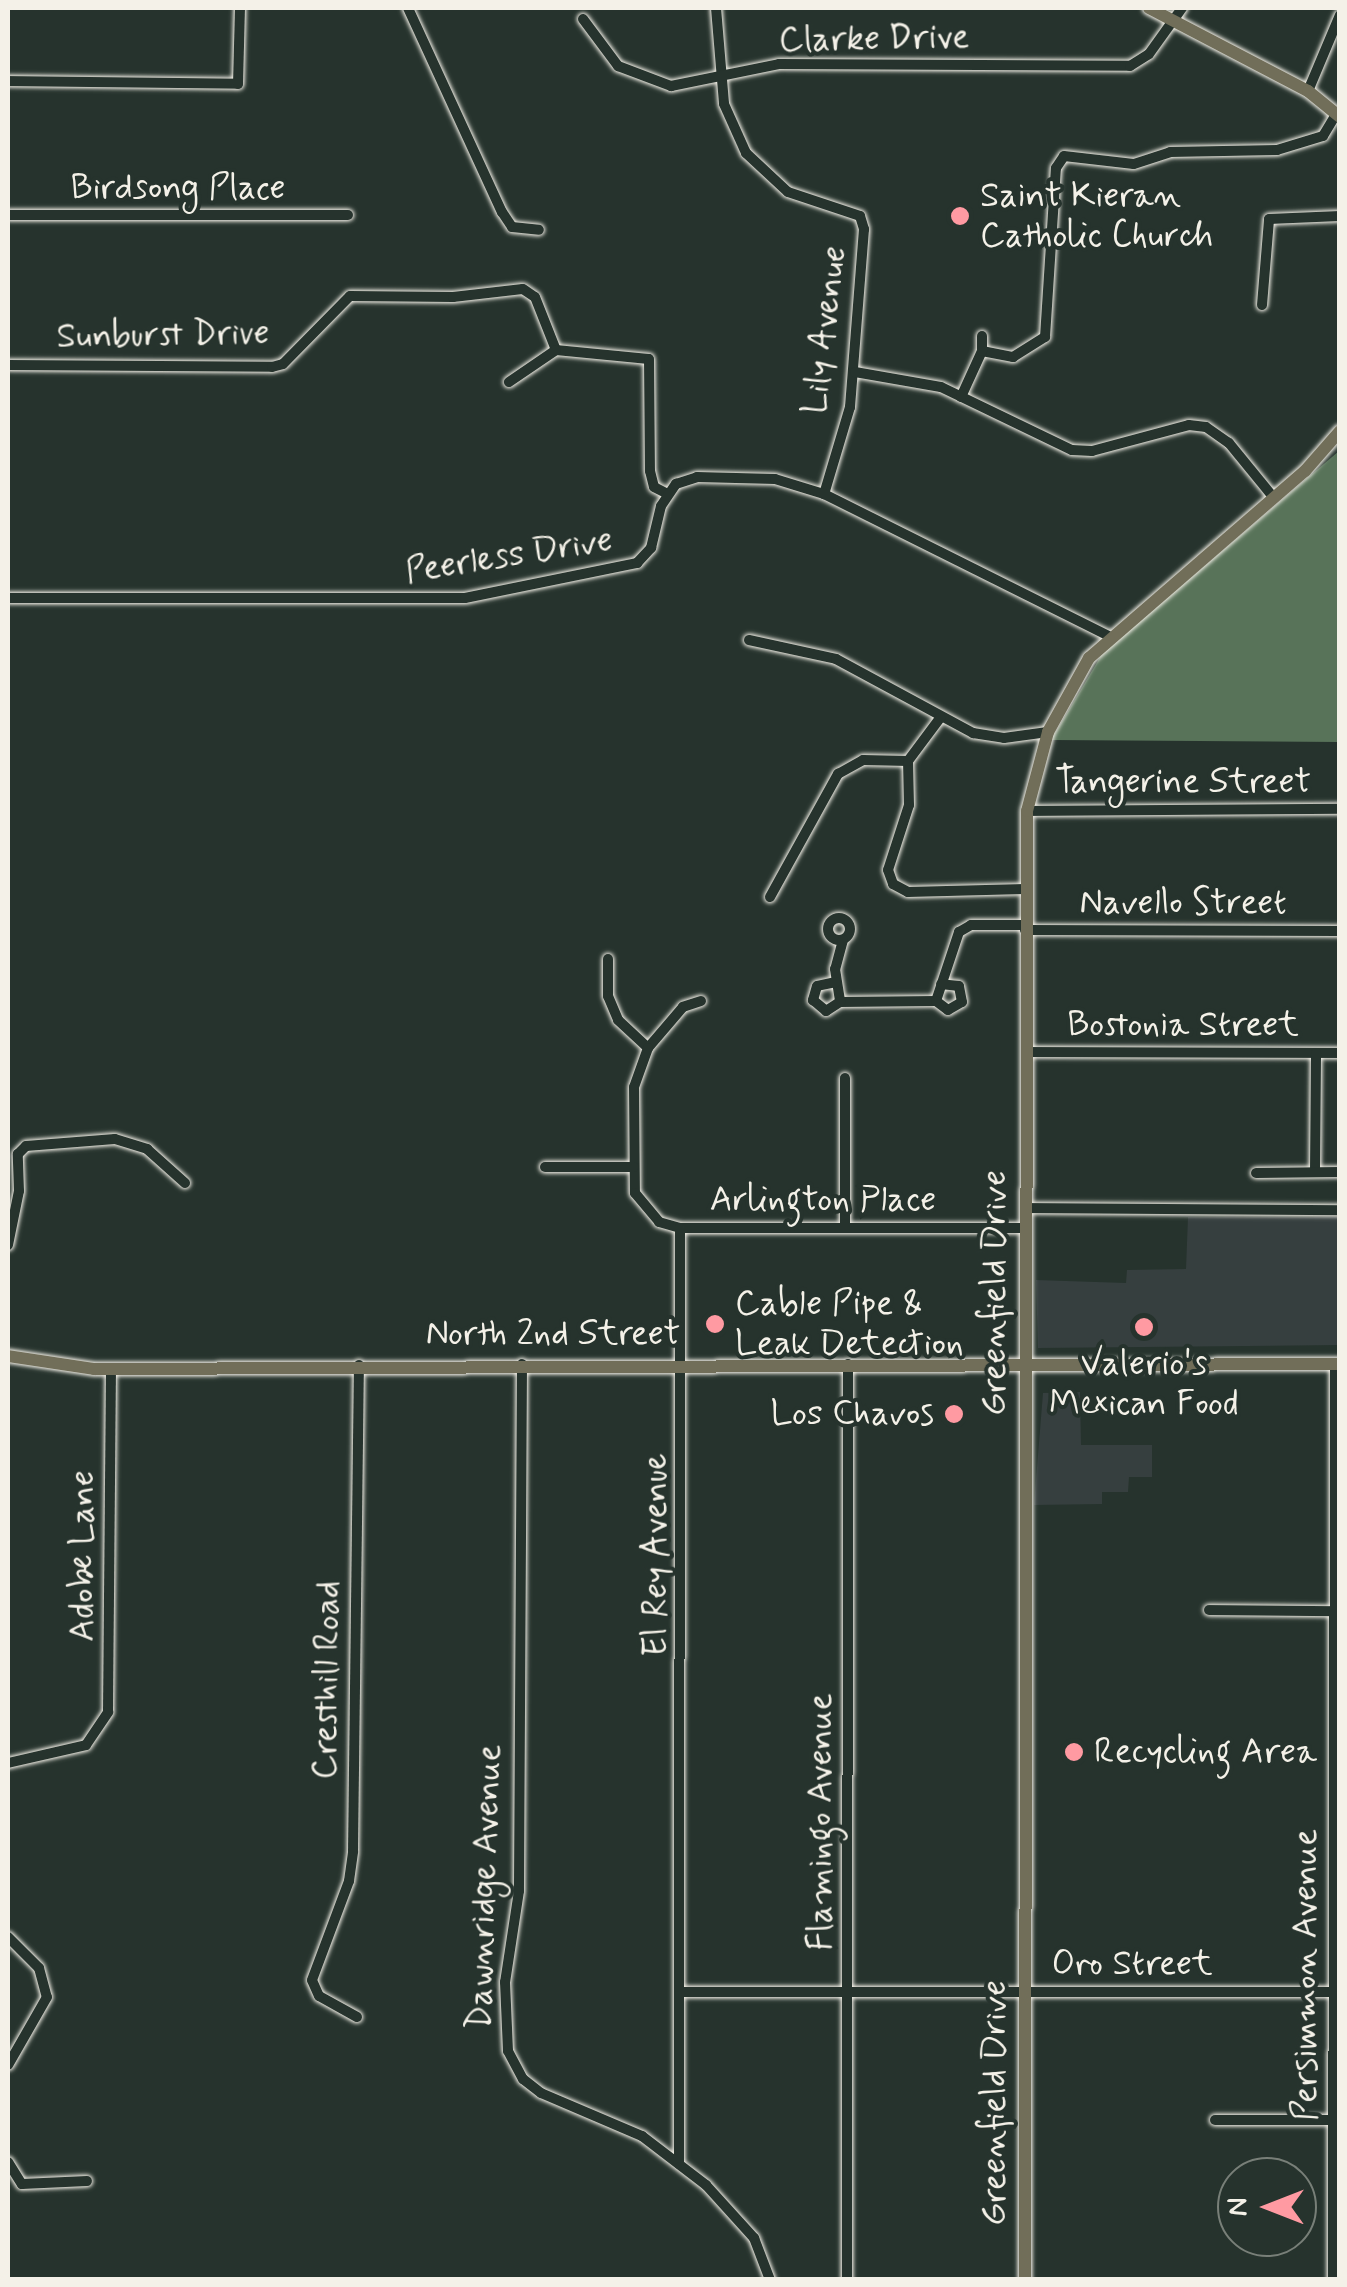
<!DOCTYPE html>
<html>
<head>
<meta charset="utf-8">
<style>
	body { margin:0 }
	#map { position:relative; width:1347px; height:2287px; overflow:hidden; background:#26332d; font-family:Mynerve,sans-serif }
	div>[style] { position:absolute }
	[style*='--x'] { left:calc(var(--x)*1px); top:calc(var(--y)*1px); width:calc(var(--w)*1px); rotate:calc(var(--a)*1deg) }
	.built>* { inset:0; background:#363f3f }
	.green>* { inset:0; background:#587359 }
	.roads { filter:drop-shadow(0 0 2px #f4f1e8) drop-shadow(0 0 2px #f4f1e8) }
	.minor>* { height:10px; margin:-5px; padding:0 5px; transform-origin:5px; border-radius:5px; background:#26332d }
	.minor>.ring { margin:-5px; padding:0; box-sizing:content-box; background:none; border:10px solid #26332d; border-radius:50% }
	.major>* { height:12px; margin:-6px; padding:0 6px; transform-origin:6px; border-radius:6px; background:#716e59 }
	.dots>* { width:28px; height:28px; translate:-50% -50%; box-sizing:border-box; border:5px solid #26332d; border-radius:50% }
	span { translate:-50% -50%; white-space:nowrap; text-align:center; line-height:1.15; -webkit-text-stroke:8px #26332d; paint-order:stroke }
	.street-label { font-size:35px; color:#f4f1e8 }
	.poi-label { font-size:35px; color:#f4f1e8 }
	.left { translate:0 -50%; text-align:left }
	.right { translate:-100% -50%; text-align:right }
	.frame { position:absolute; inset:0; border:10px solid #f4f1e8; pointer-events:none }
	.north { position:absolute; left:1217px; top:2157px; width:100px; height:100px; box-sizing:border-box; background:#26332d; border:2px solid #787f78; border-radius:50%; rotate:270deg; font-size:28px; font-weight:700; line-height:40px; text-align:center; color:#f4f1e8 }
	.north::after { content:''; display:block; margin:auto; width:35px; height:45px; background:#ff9aa2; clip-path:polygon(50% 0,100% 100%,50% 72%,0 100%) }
</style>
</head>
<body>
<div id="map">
	<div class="built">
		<div style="clip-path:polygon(1188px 1217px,1339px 1217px,1339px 1345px,1038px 1348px,1036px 1280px,1126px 1283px,1127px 1270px,1186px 1269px)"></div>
		<div style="clip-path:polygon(1080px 1392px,1081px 1445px,1152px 1445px,1152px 1477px,1129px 1477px,1128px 1492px,1102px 1492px,1102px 1504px,1034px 1505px,1043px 1393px)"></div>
	</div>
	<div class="green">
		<div style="clip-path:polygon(1339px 451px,1339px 742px,1051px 740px,1102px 654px)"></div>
	</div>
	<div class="roads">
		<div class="minor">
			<div style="--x:408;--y:8;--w:225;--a:65.3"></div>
			<div style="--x:502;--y:212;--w:18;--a:56"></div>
			<div style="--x:512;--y:227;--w:27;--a:6"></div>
			<div style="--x:716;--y:8;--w:96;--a:85.2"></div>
			<div style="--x:724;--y:104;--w:54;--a:65.8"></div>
			<div style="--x:746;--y:153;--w:57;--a:42.9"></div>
			<div style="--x:788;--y:192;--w:76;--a:18.4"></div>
			<div style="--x:860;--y:216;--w:14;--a:73"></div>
			<div style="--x:864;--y:229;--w:179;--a:94.5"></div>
			<div style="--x:850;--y:407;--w:91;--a:106.6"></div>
			<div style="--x:583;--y:19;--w:59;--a:53.3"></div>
			<div style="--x:618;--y:66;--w:57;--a:20.7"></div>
			<div style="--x:671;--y:86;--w:110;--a:-11.5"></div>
			<div style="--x:779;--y:64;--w:351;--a:0.3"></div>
			<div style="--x:1130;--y:66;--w:22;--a:-32"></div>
			<div style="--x:1149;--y:54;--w:57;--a:-54.3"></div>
			<div style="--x:8;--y:81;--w:230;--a:0.7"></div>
			<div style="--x:238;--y:84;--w:76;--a:-88.5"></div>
			<div style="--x:1308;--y:91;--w:82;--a:-67.2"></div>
			<div style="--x:8;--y:215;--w:340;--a:0"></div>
			<div style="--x:1262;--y:305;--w:86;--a:-85.3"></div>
			<div style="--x:1269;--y:219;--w:71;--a:-2.4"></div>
			<div style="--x:556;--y:350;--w:93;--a:5.5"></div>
			<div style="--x:649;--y:359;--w:112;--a:89.5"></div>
			<div style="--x:650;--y:471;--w:16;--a:76"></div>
			<div style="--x:654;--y:487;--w:13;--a:27"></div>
			<div style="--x:982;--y:351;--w:32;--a:11"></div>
			<div style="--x:1013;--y:357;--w:38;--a:-32"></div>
			<div style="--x:1045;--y:337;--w:169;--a:-86.3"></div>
			<div style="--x:1056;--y:168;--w:14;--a:-56"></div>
			<div style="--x:1064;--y:156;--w:70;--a:6.5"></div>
			<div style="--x:1134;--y:164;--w:38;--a:-18"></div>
			<div style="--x:1170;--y:152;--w:107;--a:-1.1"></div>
			<div style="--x:1277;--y:150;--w:48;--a:-16.9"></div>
			<div style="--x:1323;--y:136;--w:26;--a:-59"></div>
			<div style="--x:8;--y:365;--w:264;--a:0.4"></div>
			<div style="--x:272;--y:367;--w:11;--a:-15"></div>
			<div style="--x:283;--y:364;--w:95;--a:-45.4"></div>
			<div style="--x:350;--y:296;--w:103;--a:0.6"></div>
			<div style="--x:453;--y:297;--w:70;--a:-6.5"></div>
			<div style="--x:523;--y:289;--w:14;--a:34"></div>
			<div style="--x:535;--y:297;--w:57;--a:68.4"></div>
			<div style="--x:556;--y:350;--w:57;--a:145.8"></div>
			<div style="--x:855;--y:372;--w:87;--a:9.9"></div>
			<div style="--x:941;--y:387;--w:145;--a:25.7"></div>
			<div style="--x:1072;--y:450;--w:20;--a:3"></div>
			<div style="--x:1092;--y:451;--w:100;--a:-15"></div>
			<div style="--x:1189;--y:425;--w:17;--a:7"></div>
			<div style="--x:1206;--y:427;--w:28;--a:35"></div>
			<div style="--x:1229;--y:443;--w:71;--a:50.7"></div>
			<div style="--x:961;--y:397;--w:51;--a:-65.5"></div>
			<div style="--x:982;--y:351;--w:15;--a:-90"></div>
			<div style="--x:8;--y:598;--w:457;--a:0"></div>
			<div style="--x:465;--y:598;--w:176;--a:-11.5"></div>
			<div style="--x:637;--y:563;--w:21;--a:-47"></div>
			<div style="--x:651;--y:548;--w:43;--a:-76.6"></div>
			<div style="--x:661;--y:506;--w:27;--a:-56"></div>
			<div style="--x:676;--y:484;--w:22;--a:-18"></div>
			<div style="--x:697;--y:477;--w:78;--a:1.5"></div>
			<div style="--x:775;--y:479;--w:51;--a:17"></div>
			<div style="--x:824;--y:494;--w:318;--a:26.5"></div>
			<div style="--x:749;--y:640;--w:89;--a:12.3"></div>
			<div style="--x:836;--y:659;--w:156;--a:28.4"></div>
			<div style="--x:973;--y:733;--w:31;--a:9"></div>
			<div style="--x:1004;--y:738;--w:44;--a:-7.8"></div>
			<div style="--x:908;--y:761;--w:44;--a:88.7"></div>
			<div style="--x:909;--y:805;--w:68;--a:107.9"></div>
			<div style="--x:888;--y:870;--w:15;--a:70"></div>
			<div style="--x:893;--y:884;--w:17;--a:28"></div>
			<div style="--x:908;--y:892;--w:117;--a:-1.5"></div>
			<div style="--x:1027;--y:811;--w:313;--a:-0.4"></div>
			<div style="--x:770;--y:897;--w:141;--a:-61.1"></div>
			<div style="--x:838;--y:774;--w:29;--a:-29"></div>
			<div style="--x:863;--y:760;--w:45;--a:1.3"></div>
			<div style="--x:908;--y:761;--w:54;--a:-53.3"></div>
			<div class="ring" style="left:828px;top:918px;width:12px;height:12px"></div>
			<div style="--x:1025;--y:930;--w:315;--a:0.2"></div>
			<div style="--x:843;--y:940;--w:30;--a:105"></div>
			<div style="--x:835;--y:969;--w:33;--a:81"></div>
			<div style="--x:840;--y:1002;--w:96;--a:-0.6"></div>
			<div style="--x:936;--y:1001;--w:73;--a:-71.6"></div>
			<div style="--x:959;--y:932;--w:14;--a:-30"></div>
			<div style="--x:971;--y:925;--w:55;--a:0"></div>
			<div style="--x:608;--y:959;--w:37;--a:90"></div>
			<div style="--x:608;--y:996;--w:26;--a:67"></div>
			<div style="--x:618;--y:1020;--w:41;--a:43"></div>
			<div style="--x:836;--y:982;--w:19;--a:168"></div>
			<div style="--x:817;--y:986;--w:15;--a:106"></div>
			<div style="--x:813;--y:1000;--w:17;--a:40"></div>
			<div style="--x:826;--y:1011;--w:17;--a:-33"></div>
			<div style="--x:701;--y:1001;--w:19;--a:162"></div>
			<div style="--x:683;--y:1007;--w:54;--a:130.5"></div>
			<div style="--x:648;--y:1048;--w:41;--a:109.7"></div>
			<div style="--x:634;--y:1087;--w:106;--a:89.5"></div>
			<div style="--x:635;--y:1193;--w:38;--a:50"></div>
			<div style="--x:659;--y:1222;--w:22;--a:16"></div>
			<div style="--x:680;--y:1228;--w:345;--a:0"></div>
			<div style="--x:936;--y:1001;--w:15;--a:37"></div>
			<div style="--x:948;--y:1010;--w:16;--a:-30"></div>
			<div style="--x:962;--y:1002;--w:16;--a:-101"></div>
			<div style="--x:959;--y:986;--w:18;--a:-174"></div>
			<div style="--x:1027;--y:1052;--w:313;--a:0.2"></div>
			<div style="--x:545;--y:1167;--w:89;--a:0"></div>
			<div style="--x:1315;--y:1172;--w:119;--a:-89.5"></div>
			<div style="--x:1256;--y:1173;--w:84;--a:-0.7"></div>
			<div style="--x:1025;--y:1208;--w:315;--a:0.4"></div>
			<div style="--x:845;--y:1228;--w:150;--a:-90"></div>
			<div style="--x:8;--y:1245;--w:55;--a:-78.5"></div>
			<div style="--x:19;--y:1191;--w:37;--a:-92"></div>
			<div style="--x:18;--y:1154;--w:11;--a:-45"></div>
			<div style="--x:26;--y:1146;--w:89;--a:-4.5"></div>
			<div style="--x:115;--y:1139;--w:34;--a:17"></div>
			<div style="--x:147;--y:1149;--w:51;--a:41.8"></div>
			<div style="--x:522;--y:1364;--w:527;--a:90.33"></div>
			<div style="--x:519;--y:1891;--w:92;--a:98.7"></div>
			<div style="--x:505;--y:1982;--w:69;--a:87.5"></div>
			<div style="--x:508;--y:2051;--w:32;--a:62"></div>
			<div style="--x:523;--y:2079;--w:23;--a:38"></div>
			<div style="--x:541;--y:2093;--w:110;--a:23.1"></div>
			<div style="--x:642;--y:2136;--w:81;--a:37.4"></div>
			<div style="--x:706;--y:2185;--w:72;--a:47.8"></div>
			<div style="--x:754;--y:2238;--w:45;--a:69.1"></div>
			<div style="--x:1209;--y:1610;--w:125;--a:0.5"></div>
			<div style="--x:8;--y:1763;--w:80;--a:-13"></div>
			<div style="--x:86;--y:1745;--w:40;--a:-56"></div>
			<div style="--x:108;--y:1712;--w:343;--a:-89.5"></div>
			<div style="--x:8;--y:1937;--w:44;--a:45"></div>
			<div style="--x:39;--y:1968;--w:30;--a:75"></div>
			<div style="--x:47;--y:1997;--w:78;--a:119.8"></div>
			<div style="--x:684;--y:1992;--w:654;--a:0"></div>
			<div style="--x:357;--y:2017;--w:43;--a:-151.1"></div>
			<div style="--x:319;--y:1996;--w:17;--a:-114"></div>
			<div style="--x:312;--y:1980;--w:106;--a:-69.5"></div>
			<div style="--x:349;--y:1881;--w:30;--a:-82"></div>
			<div style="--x:353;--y:1851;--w:486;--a:-89.3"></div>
			<div style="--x:1215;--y:2120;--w:119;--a:0"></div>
			<div style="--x:8;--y:2162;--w:26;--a:58"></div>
			<div style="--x:22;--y:2184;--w:65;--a:-2.6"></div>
			<div style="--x:679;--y:2164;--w:936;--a:-89.94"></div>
			<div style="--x:847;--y:2280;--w:916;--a:-89.94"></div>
			<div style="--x:1333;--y:2280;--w:916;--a:-89.87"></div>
		</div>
		<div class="major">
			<div style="--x:1149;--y:8;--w:179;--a:27.6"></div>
			<div style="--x:1308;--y:91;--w:41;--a:39.1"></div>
			<div style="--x:8;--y:1356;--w:87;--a:8.6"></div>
			<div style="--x:94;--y:1369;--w:1246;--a:-0.23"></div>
			<div style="--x:1025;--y:2280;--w:1469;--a:-89.92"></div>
			<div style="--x:1027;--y:811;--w:82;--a:-75.1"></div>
			<div style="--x:1048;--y:732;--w:85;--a:-61"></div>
			<div style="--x:1089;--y:658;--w:286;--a:-40.9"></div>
			<div style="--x:1305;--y:471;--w:53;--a:-48.8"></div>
		</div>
	</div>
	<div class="dots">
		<div style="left:960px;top:216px;background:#ff9aa2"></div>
		<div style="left:715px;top:1324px;background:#ff9aa2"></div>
		<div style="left:1144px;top:1327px;background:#ff9aa2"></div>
		<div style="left:954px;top:1414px;background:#ff9aa2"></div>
		<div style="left:1074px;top:1752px;background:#ff9aa2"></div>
	</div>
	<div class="street-label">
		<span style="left:874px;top:39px;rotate:-1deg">Clarke Drive</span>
		<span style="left:178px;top:188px">Birdsong Place</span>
		<span style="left:825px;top:330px;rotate:-83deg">Lily Avenue</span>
		<span style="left:163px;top:335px;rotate:-1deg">Sunburst Drive</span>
		<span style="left:509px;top:556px;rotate:-9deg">Peerless Drive</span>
		<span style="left:1183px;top:782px">Tangerine Street</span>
		<span style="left:1183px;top:903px">Navello Street</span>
		<span style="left:1183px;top:1025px">Bostonia Street</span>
		<span style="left:823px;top:1200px">Arlington Place</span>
		<span style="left:995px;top:1293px;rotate:-90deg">Greenfield Drive</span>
		<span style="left:553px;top:1334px">North 2nd Street</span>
		<span style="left:656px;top:1555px;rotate:-90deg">El Rey Avenue</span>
		<span style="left:83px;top:1556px;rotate:-90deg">Adobe Lane</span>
		<span style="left:327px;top:1680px;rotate:-89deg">Cresthill Road</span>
		<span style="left:821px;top:1822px;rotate:-90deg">Flamingo Avenue</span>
		<span style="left:485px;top:1887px;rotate:-88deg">Dawnridge Avenue</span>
		<span style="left:1132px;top:1964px">Oro Street</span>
		<span style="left:1306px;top:1975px;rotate:-90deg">Persimmon Avenue</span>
		<span style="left:995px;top:2103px;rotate:-90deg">Greenfield Drive</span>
	</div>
	<div class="poi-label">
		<span class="left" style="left:980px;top:216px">Saint Kieran<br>Catholic Church</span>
		<span class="left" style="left:735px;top:1324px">Cable Pipe &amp;<br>Leak Detection</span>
		<span style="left:1144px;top:1384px">Valerio's<br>Mexican Food</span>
		<span class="right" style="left:934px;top:1414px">Los Chavos</span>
		<span class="left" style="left:1094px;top:1752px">Recycling Area</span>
	</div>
	<div class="frame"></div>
	<div class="north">N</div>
</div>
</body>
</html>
